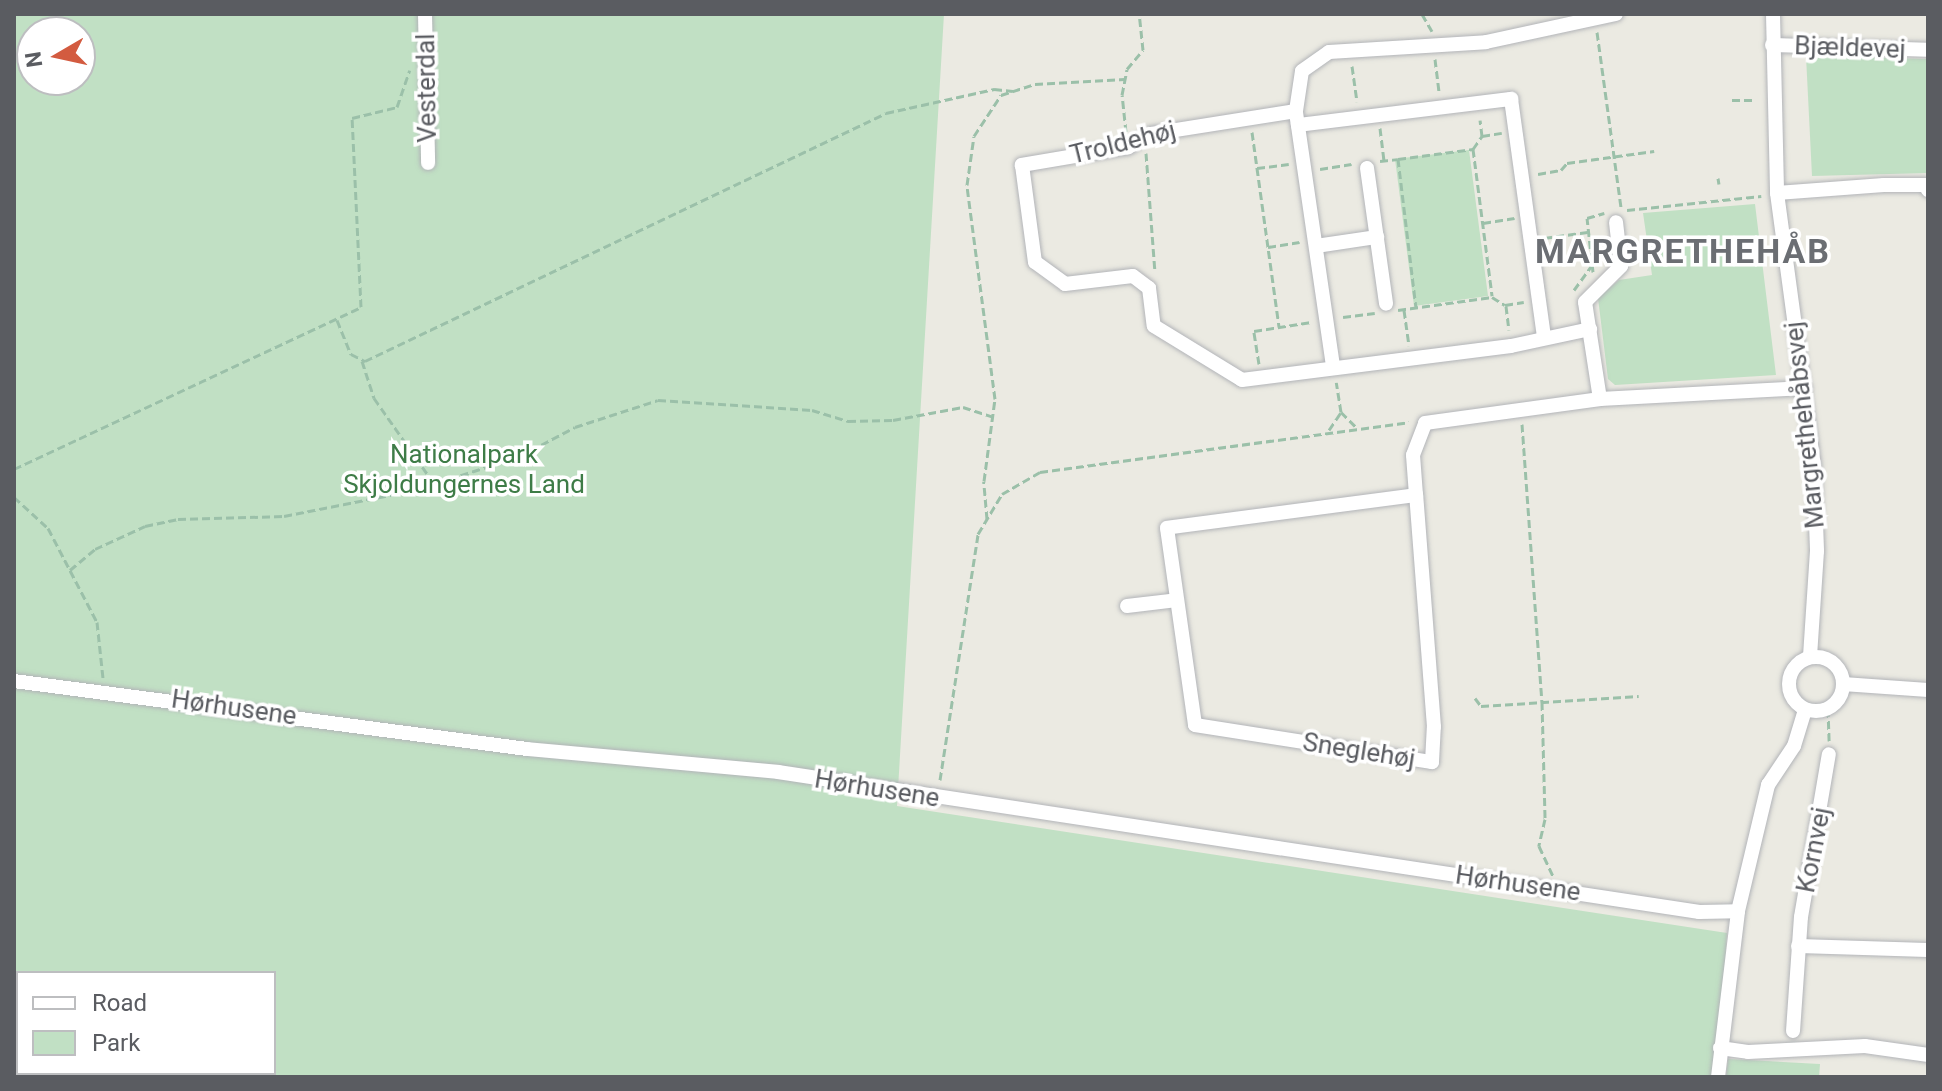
<!DOCTYPE html>
<html>
<head>
<meta charset="utf-8">
<style>
	body { margin:0 }
	#map { position:relative; width:1942px; height:1091px; overflow:hidden; background:#ebeae2; font-family:Roboto,sans-serif }
	div>[style] { position:absolute }
	[style*='--x'] { left:calc(var(--x)*1px); top:calc(var(--y)*1px); width:calc(var(--w)*1px); rotate:calc(var(--a)*1deg) }
	.green>* { inset:0; background:#c1e0c4 }
	.path>* { height:3px; margin-top:-1.5px; transform-origin:0; background:repeating-linear-gradient(90deg,#9bc0a9 0 8px,transparent 0 12px) }
	.roads { filter:drop-shadow(0 0 2px #b2b4b8) drop-shadow(0 0 2px #b2b4b8) }
	.street>* { height:14px; margin:-7px; padding:0 7px; transform-origin:7px; border-radius:7px; background:#fff }
	.street>.ring { margin:-7px; padding:0; box-sizing:content-box; background:none; border:14px solid #fff; border-radius:50% }
	span { translate:-50% -50%; white-space:nowrap; text-align:center; line-height:1.15; -webkit-text-stroke:7px #fff; paint-order:stroke }
	.street-label { font-size:26px; color:#5a5c61 }
	.park-label { font-size:26px; color:#3e7c47 }
	.district-label { font-size:34px; color:#6b6e73; font-weight:700; letter-spacing:2px }
	.frame { position:absolute; inset:0; border:16px solid #5a5c61; pointer-events:none }
	.legend { position:absolute; left:16px; top:971px; width:260px; height:104px; box-sizing:border-box; background:#fff; border:2px solid #bdbec0; margin:0; padding:10px 14px; list-style:none; font-size:24px; color:#5a5c61 }
	.legend li { display:flex; align-items:center; gap:16px; height:40px }
	.legend b { width:40px; border:2px solid #bdbec0 }
	.north { position:absolute; left:16px; top:16px; width:80px; height:80px; box-sizing:border-box; background:#fff; border:2px solid #bdbec0; border-radius:50%; rotate:261deg; font-size:22px; font-weight:700; line-height:32px; text-align:center; color:#5a5c61 }
	.north::after { content:''; display:block; margin:auto; width:28px; height:36px; background:#d35b40; clip-path:polygon(50% 0,100% 100%,50% 72%,0 100%) }
</style>
</head>
<body>
<div id="map">
	<div class="green">
		<div style="clip-path:polygon(evenodd,14px 14px,944px 14px,897px 806px,1727px 933px,1718px 1077px,14px 1077px,14px 14px,32px 32px,80px 32px,80px 80px,32px 80px,32px 32px,14px 14px,18px 973px,274px 973px,274px 1073px,18px 1073px,18px 973px)"></div>
		<div style="clip-path:polygon(1806px 56px,1928px 59px,1928px 173px,1812px 176px)"></div>
		<div style="clip-path:polygon(1469px 150px,1488px 296px,1414px 306px,1395px 159px)"></div>
		<div style="clip-path:polygon(1755px 204px,1776px 375px,1615px 385px,1608px 379px,1598px 298px,1619px 280px,1652px 275px,1643px 213px)"></div>
		<div style="clip-path:polygon(1728px 1059px,1820px 1064px,1819px 1077px,1726px 1077px)"></div>
	</div>
	<div class="path">
		<div style="--x:1422;--y:14;--w:20;--a:60"></div>
		<div style="--x:1597;--y:32;--w:177;--a:82.2"></div>
		<div style="--x:1435;--y:59;--w:32;--a:83"></div>
		<div style="--x:1352;--y:66;--w:36;--a:82"></div>
		<div style="--x:1732;--y:100;--w:22;--a:0"></div>
		<div style="--x:1380;--y:128;--w:32;--a:83"></div>
		<div style="--x:1126;--y:132;--w:37;--a:-96"></div>
		<div style="--x:1122;--y:95;--w:26;--a:-79"></div>
		<div style="--x:1127;--y:69;--w:25;--a:-50"></div>
		<div style="--x:1143;--y:50;--w:36;--a:-96"></div>
		<div style="--x:1252;--y:132;--w:197;--a:82.1"></div>
		<div style="--x:1482;--y:136;--w:20;--a:-9"></div>
		<div style="--x:1473;--y:149;--w:148;--a:82.6"></div>
		<div style="--x:1146;--y:153;--w:119;--a:85.7"></div>
		<div style="--x:1398;--y:159;--w:76;--a:-7.6"></div>
		<div style="--x:1473;--y:149;--w:16;--a:-55"></div>
		<div style="--x:1482;--y:136;--w:16;--a:-97"></div>
		<div style="--x:1380;--y:161;--w:18;--a:-6"></div>
		<div style="--x:1398;--y:159;--w:149;--a:83.1"></div>
		<div style="--x:1257;--y:168;--w:32;--a:-7"></div>
		<div style="--x:1320;--y:169;--w:32;--a:-9"></div>
		<div style="--x:1538;--y:174;--w:23;--a:-10"></div>
		<div style="--x:1561;--y:170;--w:9;--a:-49"></div>
		<div style="--x:1567;--y:163;--w:88;--a:-7.9"></div>
		<div style="--x:1718;--y:178;--w:6;--a:81"></div>
		<div style="--x:1627;--y:210;--w:135;--a:-6"></div>
		<div style="--x:1483;--y:223;--w:32;--a:-9"></div>
		<div style="--x:1544;--y:238;--w:44;--a:-7.8"></div>
		<div style="--x:1268;--y:247;--w:32;--a:-9"></div>
		<div style="--x:1593;--y:272;--w:54;--a:-96.3"></div>
		<div style="--x:1587;--y:218;--w:18;--a:-16"></div>
		<div style="--x:1574;--y:290;--w:31;--a:-54"></div>
		<div style="--x:1506;--y:306;--w:24;--a:83"></div>
		<div style="--x:1398;--y:310;--w:95;--a:-7.9"></div>
		<div style="--x:1492;--y:297;--w:15;--a:32"></div>
		<div style="--x:1505;--y:305;--w:19;--a:-9"></div>
		<div style="--x:1404;--y:310;--w:36;--a:82"></div>
		<div style="--x:1343;--y:317;--w:32;--a:-7"></div>
		<div style="--x:337;--y:320;--w:37;--a:68"></div>
		<div style="--x:351;--y:354;--w:16;--a:27"></div>
		<div style="--x:365;--y:361;--w:577;--a:-25.45"></div>
		<div style="--x:886;--y:113;--w:111;--a:-12.5"></div>
		<div style="--x:994;--y:89;--w:19;--a:6"></div>
		<div style="--x:362;--y:361;--w:39;--a:72"></div>
		<div style="--x:374;--y:398;--w:103;--a:54.9"></div>
		<div style="--x:1259;--y:364;--w:33;--a:-99"></div>
		<div style="--x:1254;--y:331;--w:58;--a:-9"></div>
		<div style="--x:1341;--y:412;--w:20;--a:45"></div>
		<div style="--x:1522;--y:424;--w:279;--a:85.9"></div>
		<div style="--x:1542;--y:702;--w:117;--a:88.5"></div>
		<div style="--x:1545;--y:819;--w:28;--a:103"></div>
		<div style="--x:1539;--y:846;--w:33;--a:65"></div>
		<div style="--x:1329;--y:430;--w:22;--a:-56"></div>
		<div style="--x:1341;--y:412;--w:30;--a:-99"></div>
		<div style="--x:14;--y:469;--w:383;--a:-25"></div>
		<div style="--x:361;--y:307;--w:189;--a:-92.7"></div>
		<div style="--x:352;--y:118;--w:46;--a:-13.7"></div>
		<div style="--x:397;--y:107;--w:39;--a:-71"></div>
		<div style="--x:14;--y:497;--w:46;--a:42.4"></div>
		<div style="--x:48;--y:528;--w:106;--a:62.5"></div>
		<div style="--x:97;--y:622;--w:56;--a:83.9"></div>
		<div style="--x:987;--y:519;--w:38;--a:-95"></div>
		<div style="--x:984;--y:481;--w:83;--a:-82.4"></div>
		<div style="--x:995;--y:399;--w:216;--a:-97.5"></div>
		<div style="--x:967;--y:185;--w:49;--a:-81.9"></div>
		<div style="--x:974;--y:136;--w:49;--a:-56.6"></div>
		<div style="--x:1001;--y:95;--w:36;--a:-18"></div>
		<div style="--x:1035;--y:84;--w:90;--a:-3.2"></div>
		<div style="--x:70;--y:570;--w:33;--a:-40"></div>
		<div style="--x:95;--y:549;--w:55;--a:-24.7"></div>
		<div style="--x:145;--y:526;--w:34;--a:-12"></div>
		<div style="--x:178;--y:519;--w:106;--a:-1.6"></div>
		<div style="--x:284;--y:516;--w:134;--a:-11.2"></div>
		<div style="--x:415;--y:490;--w:110;--a:-17.9"></div>
		<div style="--x:520;--y:456;--w:62;--a:-27.8"></div>
		<div style="--x:575;--y:427;--w:87;--a:-18"></div>
		<div style="--x:658;--y:400;--w:154;--a:3.7"></div>
		<div style="--x:812;--y:410;--w:38;--a:17"></div>
		<div style="--x:848;--y:421;--w:45;--a:-1.3"></div>
		<div style="--x:893;--y:420;--w:71;--a:-10.5"></div>
		<div style="--x:963;--y:407;--w:32;--a:18"></div>
		<div style="--x:1475;--y:698;--w:10;--a:53"></div>
		<div style="--x:1481;--y:706;--w:158;--a:-3.6"></div>
		<div style="--x:1828;--y:709;--w:32;--a:88"></div>
		<div style="--x:940;--y:780;--w:249;--a:-81.2"></div>
		<div style="--x:978;--y:534;--w:47;--a:-59"></div>
		<div style="--x:1002;--y:494;--w:44;--a:-30.1"></div>
		<div style="--x:1040;--y:472;--w:372;--a:-7.7"></div>
	</div>
	<div class="roads">
		<div class="street">
			<div style="--x:425;--y:14;--w:149;--a:88.8"></div>
			<div style="--x:1773;--y:14;--w:179;--a:88.7"></div>
			<div style="--x:1777;--y:193;--w:277;--a:82.3"></div>
			<div style="--x:1814;--y:468;--w:83;--a:87.9"></div>
			<div style="--x:1817;--y:551;--w:106;--a:93.8"></div>
			<div style="--x:1772;--y:45;--w:156;--a:1.8"></div>
			<div style="--x:1296;--y:111;--w:148;--a:171"></div>
			<div style="--x:1150;--y:134;--w:26;--a:149"></div>
			<div style="--x:1128;--y:147;--w:108;--a:170.4"></div>
			<div style="--x:1022;--y:165;--w:98;--a:82.4"></div>
			<div style="--x:1035;--y:262;--w:37;--a:36"></div>
			<div style="--x:1065;--y:284;--w:68;--a:-6.7"></div>
			<div style="--x:1133;--y:276;--w:20;--a:37"></div>
			<div style="--x:1149;--y:288;--w:38;--a:83"></div>
			<div style="--x:1154;--y:326;--w:103;--a:31.5"></div>
			<div style="--x:1242;--y:380;--w:271;--a:-7.2"></div>
			<div style="--x:1511;--y:346;--w:81;--a:-12.1"></div>
			<div style="--x:1298;--y:125;--w:215;--a:-7"></div>
			<div style="--x:1511;--y:99;--w:239;--a:82.1"></div>
			<div style="--x:1367;--y:168;--w:137;--a:82"></div>
			<div style="--x:1777;--y:193;--w:107;--a:-4.3"></div>
			<div style="--x:1884;--y:185;--w:41;--a:0"></div>
			<div style="--x:1925;--y:185;--w:6;--a:59"></div>
			<div style="--x:1316;--y:246;--w:62;--a:-8.4"></div>
			<div style="--x:1333;--y:366;--w:258;--a:-98.3"></div>
			<div style="--x:1296;--y:111;--w:40;--a:-81.5"></div>
			<div style="--x:1302;--y:71;--w:33;--a:-35"></div>
			<div style="--x:1329;--y:52;--w:157;--a:-3.6"></div>
			<div style="--x:1486;--y:42;--w:133;--a:-12.2"></div>
			<div style="--x:1600;--y:399;--w:98;--a:-98.8"></div>
			<div style="--x:1585;--y:302;--w:51;--a:-45"></div>
			<div style="--x:1621;--y:266;--w:44;--a:-96.5"></div>
			<div style="--x:1416;--y:495;--w:251;--a:172.5"></div>
			<div style="--x:1167;--y:528;--w:199;--a:81.9"></div>
			<div style="--x:1195;--y:725;--w:240;--a:8.9"></div>
			<div style="--x:1432;--y:762;--w:35;--a:-87"></div>
			<div style="--x:1434;--y:727;--w:233;--a:-94.4"></div>
			<div style="--x:1416;--y:495;--w:40;--a:-94.3"></div>
			<div style="--x:1413;--y:455;--w:34;--a:-69"></div>
			<div style="--x:1425;--y:423;--w:177;--a:-7.8"></div>
			<div style="--x:1600;--y:399;--w:205;--a:-3.1"></div>
			<div style="--x:1127;--y:606;--w:50;--a:-6.8"></div>
			<div class="ring" style="left:1789px;top:657px;width:40px;height:40px"></div>
			<div style="--x:14;--y:681;--w:517;--a:7.55"></div>
			<div style="--x:527;--y:749;--w:252;--a:5.2"></div>
			<div style="--x:778;--y:772;--w:932;--a:8.64"></div>
			<div style="--x:1699;--y:912;--w:39;--a:-1"></div>
			<div style="--x:1843;--y:684;--w:85;--a:4"></div>
			<div style="--x:1798;--y:946;--w:130;--a:1.8"></div>
			<div style="--x:1793;--y:1031;--w:114;--a:-86"></div>
			<div style="--x:1801;--y:917;--w:165;--a:-80.3"></div>
			<div style="--x:1720;--y:1048;--w:28;--a:8"></div>
			<div style="--x:1748;--y:1052;--w:117;--a:-2.9"></div>
			<div style="--x:1865;--y:1046;--w:64;--a:8.1"></div>
			<div style="--x:1718;--y:1077;--w:167;--a:-83.1"></div>
			<div style="--x:1738;--y:911;--w:130;--a:-76.6"></div>
			<div style="--x:1768;--y:785;--w:47;--a:-56.3"></div>
			<div style="--x:1794;--y:746;--w:38;--a:-73"></div>
		</div>
	</div>
	<div class="street-label">
		<span style="left:1850px;top:48px;rotate:2deg">Bjældevej</span>
		<span style="left:427px;top:88px;rotate:-91deg">Vesterdal</span>
		<span style="left:1123px;top:143px;rotate:-14deg">Troldehøj</span>
		<span style="left:1805px;top:425px;rotate:-96deg">Margrethehåbsvej</span>
		<span style="left:234px;top:708px;rotate:8deg">Hørhusene</span>
		<span style="left:1359px;top:751px;rotate:9deg">Sneglehøj</span>
		<span style="left:877px;top:789px;rotate:9deg">Hørhusene</span>
		<span style="left:1814px;top:850px;rotate:-79deg">Kornvej</span>
		<span style="left:1518px;top:884px;rotate:8deg">Hørhusene</span>
	</div>
	<div class="park-label">
		<span style="left:464px;top:470px">Nationalpark<br>Skjoldungernes Land</span>
	</div>
	<div class="district-label">
		<span style="left:1683px;top:252px">MARGRETHEHÅB</span>
	</div>
	<div class="frame"></div>
	<ul class="legend">
	<li><b style="height:10px;background:#fff"></b>Road</li>
	<li><b style="height:22px;background:#c1e0c4"></b>Park</li>
	</ul>
	<div class="north">N</div>
</div>
</body>
</html>
